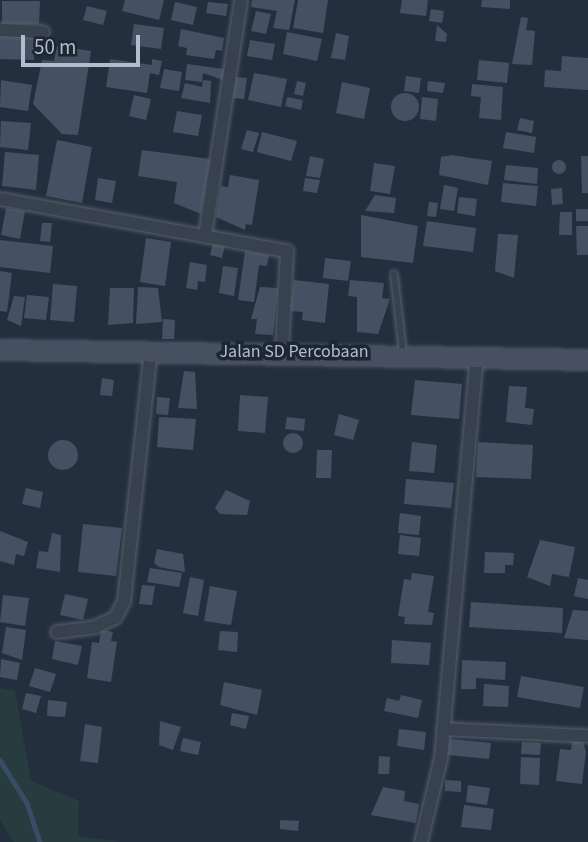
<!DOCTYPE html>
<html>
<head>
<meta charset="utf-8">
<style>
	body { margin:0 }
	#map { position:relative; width:588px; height:842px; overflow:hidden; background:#242f3e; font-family:"Source Sans 3",sans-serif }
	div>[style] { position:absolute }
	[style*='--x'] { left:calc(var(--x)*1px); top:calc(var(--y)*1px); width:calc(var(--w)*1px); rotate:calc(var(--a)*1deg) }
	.green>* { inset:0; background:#263c3f }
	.stream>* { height:4.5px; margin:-2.25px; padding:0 2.25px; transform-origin:2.25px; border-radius:2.25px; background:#394c67 }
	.building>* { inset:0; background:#455162 }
	.round { border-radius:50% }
	.roads { filter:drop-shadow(0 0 2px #565f6c) drop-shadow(0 0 2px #565f6c) }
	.lane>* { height:6px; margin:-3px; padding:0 3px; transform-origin:3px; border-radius:3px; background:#38414e }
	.street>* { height:12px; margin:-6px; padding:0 6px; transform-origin:6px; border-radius:6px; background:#38414e }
	.secondary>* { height:18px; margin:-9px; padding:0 9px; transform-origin:9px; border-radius:9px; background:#465061 }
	span { translate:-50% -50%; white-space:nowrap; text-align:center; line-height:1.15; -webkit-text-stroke:7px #1d2633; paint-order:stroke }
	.street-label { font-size:18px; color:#b4bcc9 }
	.scale { position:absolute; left:21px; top:35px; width:119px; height:32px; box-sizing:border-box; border:4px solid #b4bcc9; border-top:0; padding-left:9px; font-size:21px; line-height:24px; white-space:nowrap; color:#b4bcc9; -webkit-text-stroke:5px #1d2633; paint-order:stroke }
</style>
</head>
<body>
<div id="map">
	<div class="green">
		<div style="clip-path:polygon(0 688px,15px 691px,31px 781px,79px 801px,78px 836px,119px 842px,14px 842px,0 820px)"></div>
	</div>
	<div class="stream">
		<div style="--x:0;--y:760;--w:51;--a:57.9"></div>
		<div style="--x:27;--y:803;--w:41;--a:71.6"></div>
	</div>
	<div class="building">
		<div style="clip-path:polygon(125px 0,164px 0,159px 20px,122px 11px)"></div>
		<div style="clip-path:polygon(252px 0,295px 0,289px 30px,273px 28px,277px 11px,251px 7px)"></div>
		<div style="clip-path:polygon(298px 0,328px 0,323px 33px,293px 28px)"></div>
		<div style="clip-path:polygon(402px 0,428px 0,426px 16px,400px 13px)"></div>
		<div style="clip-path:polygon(482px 0,510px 0,510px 9px,481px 7px)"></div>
		<div style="clip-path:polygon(2px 1px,40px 1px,39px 24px,2px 24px)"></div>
		<div style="clip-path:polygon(175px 2px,197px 7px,193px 25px,171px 20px)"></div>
		<div style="clip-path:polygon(208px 2px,228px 4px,226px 16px,206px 13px)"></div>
		<div style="clip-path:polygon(87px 6px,107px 11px,103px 25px,83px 20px)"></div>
		<div style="clip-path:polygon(431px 9px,444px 11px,442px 23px,429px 21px)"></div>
		<div style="clip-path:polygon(256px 11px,271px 14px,266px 34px,251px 31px)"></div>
		<div style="clip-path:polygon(521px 17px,528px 18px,526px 30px,535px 31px,532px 65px,512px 64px)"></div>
		<div style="clip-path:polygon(134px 24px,164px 28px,161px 49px,131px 45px)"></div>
		<div style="clip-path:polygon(437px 25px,447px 34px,446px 42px,435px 41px)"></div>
		<div style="clip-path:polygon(181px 29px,224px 38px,222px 51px,216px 50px,214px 59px,186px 55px,187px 48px,178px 46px)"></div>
		<div style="clip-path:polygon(287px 32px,322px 39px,317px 61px,283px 54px)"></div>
		<div style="clip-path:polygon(336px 33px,349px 36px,345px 60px,331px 58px)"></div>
		<div style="clip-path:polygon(0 35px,35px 37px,34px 60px,0 59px)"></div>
		<div style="clip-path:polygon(250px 40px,275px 44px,272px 60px,247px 56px)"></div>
		<div style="clip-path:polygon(57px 46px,91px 51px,78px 135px,62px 134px,33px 104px,42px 60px,54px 61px)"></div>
		<div style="clip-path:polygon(562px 56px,588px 58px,588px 90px,544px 87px,545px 70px,561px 71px)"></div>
		<div style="clip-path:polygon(110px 59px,152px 65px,152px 59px,162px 61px,159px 75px,150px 73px,147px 93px,106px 87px)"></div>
		<div style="clip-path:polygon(479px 60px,509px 63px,507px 83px,477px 80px)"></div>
		<div style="clip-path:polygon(187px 64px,224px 69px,223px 80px,203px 73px,202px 82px,185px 80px)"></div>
		<div style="clip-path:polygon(164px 69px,182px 72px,179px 91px,160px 88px)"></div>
		<div style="clip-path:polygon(254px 73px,287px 79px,281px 107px,248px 100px)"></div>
		<div style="clip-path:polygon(406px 76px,421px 78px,419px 93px,404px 91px)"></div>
		<div style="clip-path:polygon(236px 77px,247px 78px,244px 99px,233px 98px)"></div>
		<div style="clip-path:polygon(1px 80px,32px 85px,28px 111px,0 107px)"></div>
		<div style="clip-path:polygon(203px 80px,211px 81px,210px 103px,181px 98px,185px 83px,202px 87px)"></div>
		<div style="clip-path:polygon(297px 81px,306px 83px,303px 96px,294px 94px)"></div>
		<div style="clip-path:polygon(428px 81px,445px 83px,443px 93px,427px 91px)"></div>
		<div style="clip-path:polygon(342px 82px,370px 88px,364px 119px,336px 113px)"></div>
		<div style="clip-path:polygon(472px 84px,503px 87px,501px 120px,479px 118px,481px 97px,471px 96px)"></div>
		<div class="round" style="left:391px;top:93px;width:28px;height:28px"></div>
		<div style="clip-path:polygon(134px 95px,151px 99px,146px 120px,129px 116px)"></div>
		<div style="clip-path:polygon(287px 97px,303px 100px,301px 110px,285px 106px)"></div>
		<div style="clip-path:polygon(422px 97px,438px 99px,436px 121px,420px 119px)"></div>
		<div style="clip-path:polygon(177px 111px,202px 115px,198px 136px,173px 132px)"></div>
		<div style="clip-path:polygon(520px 118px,534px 121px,532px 133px,517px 130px)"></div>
		<div style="clip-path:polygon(1px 121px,31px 123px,28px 150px,0 147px)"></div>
		<div style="clip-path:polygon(247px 130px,259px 133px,253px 152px,241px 149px)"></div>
		<div style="clip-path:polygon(262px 132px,297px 141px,291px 161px,257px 152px)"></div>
		<div style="clip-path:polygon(506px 132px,536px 137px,534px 153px,503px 148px)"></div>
		<div style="clip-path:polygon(57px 140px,92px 147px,82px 203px,46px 196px)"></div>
		<div style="clip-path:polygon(142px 150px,210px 159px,201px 214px,174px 203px,177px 182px,138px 176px)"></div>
		<div style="clip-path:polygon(5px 152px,39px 155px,36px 190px,2px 186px)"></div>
		<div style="clip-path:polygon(451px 155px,492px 161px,488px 185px,439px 175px,441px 157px)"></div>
		<div style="clip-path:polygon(310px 156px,324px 159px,320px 178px,306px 176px)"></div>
		<div style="clip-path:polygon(581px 156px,588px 156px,588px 193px,582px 193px)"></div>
		<div class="round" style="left:552px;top:160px;width:14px;height:14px"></div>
		<div style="clip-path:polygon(374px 163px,395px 166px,390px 194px,370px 191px)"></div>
		<div style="clip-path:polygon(506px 165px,538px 168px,537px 184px,504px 180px)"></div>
		<div style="clip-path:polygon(230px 175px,259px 180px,252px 225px,246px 224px,245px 230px,216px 217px,221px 186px,228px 187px)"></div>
		<div style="clip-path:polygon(98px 178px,116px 181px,112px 203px,95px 200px)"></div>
		<div style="clip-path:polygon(305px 178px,320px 180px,317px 193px,303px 191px)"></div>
		<div style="clip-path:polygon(503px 183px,538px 186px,536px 206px,501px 202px)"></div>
		<div style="clip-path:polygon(444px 185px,458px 188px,454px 211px,440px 209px)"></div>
		<div style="clip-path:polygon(562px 188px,563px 204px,552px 205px,551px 189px)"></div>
		<div style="clip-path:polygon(375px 195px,396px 198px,394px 213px,365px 211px)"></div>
		<div style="clip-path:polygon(459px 197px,477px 199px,475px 216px,457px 213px)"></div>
		<div style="clip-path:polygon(429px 202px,438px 203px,436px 217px,427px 216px)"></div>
		<div style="clip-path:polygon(6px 208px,25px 211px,20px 239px,1px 235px)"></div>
		<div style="clip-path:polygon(576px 209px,588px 209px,588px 221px,576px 221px)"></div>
		<div style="clip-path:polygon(560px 212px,572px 212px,572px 235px,559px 235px)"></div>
		<div style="clip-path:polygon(361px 215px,418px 226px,413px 263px,361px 257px)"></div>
		<div style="clip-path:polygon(427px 221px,476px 228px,473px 252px,423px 246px)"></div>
		<div style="clip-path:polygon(42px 223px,52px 223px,50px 242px,40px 241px)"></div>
		<div style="clip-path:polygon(576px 226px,588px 226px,588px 255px,577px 255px)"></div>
		<div style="clip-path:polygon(498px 234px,518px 235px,514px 278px,495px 271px)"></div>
		<div style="clip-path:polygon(146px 238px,171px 242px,165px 286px,140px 282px)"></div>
		<div style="clip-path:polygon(0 240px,53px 246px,50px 273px,0 267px)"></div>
		<div style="clip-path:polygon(213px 243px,225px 245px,222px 258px,210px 255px)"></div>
		<div style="clip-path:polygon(245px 251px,269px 255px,267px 266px,259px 265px,254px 302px,238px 300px)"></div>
		<div style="clip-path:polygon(325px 258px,351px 261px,348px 281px,323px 278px)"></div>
		<div style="clip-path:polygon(190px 262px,207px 265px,205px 282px,198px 281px,197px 290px,186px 288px)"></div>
		<div style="clip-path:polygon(223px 266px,238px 268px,234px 296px,219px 293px)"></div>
		<div style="clip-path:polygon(0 271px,12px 273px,7px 312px,0 311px)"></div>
		<div style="clip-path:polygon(294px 280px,329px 284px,325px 323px,302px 320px,303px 312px,290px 311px)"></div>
		<div style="clip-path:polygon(350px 280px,384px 283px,382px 298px,390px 299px,378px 334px,357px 332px,357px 297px,348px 296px)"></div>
		<div style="clip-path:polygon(53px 284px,77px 286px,74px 322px,50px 320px)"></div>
		<div style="clip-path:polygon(138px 287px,158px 288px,162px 322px,136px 324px)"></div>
		<div style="clip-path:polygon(260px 287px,278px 288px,273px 335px,255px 334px,257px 319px,251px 319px)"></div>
		<div style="clip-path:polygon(110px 288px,134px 288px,133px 323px,108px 325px)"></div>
		<div style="clip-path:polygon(27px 295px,49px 297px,46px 320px,24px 318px)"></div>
		<div style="clip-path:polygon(14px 296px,25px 297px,21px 326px,7px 320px)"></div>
		<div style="clip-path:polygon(163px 319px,175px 320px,174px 339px,162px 339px)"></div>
		<div style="clip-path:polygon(184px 371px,195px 372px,197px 409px,178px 408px)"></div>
		<div style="clip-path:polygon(102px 378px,114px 380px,112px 396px,100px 395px)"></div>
		<div style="clip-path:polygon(415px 380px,462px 384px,459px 419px,411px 415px)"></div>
		<div style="clip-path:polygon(509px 386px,527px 387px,525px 408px,534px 409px,532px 425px,506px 422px)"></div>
		<div style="clip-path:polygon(240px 395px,268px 397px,265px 433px,238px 431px)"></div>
		<div style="clip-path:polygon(157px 397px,170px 398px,168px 415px,156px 414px)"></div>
		<div style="clip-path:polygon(339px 414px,359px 420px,353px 440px,334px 435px)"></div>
		<div style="clip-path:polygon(159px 417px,196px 419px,193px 450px,157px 447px)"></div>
		<div style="clip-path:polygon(287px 417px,305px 419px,304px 431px,285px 429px)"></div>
		<div class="round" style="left:283px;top:433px;width:20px;height:20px"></div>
		<div class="round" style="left:48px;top:440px;width:30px;height:30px"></div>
		<div style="clip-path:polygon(412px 442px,437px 445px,434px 473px,409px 471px)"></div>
		<div style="clip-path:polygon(478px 442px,533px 445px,531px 479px,476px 477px)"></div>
		<div style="clip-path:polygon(317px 450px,332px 450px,331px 478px,316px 478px)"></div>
		<div style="clip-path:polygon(406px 479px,454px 483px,451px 508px,404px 504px)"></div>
		<div style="clip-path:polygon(26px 488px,43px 492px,40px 508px,22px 504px)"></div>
		<div style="clip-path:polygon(226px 490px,250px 501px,247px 515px,220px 514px,215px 508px)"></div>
		<div style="clip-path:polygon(400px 513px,421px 516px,419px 535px,398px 533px)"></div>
		<div style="clip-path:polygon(83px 524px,122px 528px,116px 576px,78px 572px)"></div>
		<div style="clip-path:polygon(0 531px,28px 542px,24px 556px,16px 554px,14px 565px,0 561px)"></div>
		<div style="clip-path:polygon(52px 533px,61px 535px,60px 572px,36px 568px,39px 551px,48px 552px)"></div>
		<div style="clip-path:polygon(400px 535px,421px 538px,419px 556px,398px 554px)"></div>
		<div style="clip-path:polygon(540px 540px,575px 547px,569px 577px,552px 574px,550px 586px,527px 577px)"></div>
		<div style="clip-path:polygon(157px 549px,183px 554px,185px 572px,159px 567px,154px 563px)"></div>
		<div style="clip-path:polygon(485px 552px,514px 553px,513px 565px,505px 565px,505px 573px,484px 573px)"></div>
		<div style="clip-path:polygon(150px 568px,182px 573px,179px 587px,147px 582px)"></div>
		<div style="clip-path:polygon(412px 573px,434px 576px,428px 612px,434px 613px,432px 625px,404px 624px,405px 617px,398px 616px,404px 579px,411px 580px)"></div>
		<div style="clip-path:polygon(190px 577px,204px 580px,198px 616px,183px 613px)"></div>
		<div style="clip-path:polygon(578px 578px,588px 580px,588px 599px,574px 596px)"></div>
		<div style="clip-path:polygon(142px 585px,155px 586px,152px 605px,139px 604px)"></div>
		<div style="clip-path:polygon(210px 586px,237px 591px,231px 625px,204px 621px)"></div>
		<div style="clip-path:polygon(65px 594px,88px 599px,83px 620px,60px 615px)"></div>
		<div style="clip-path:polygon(3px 595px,29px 598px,25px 626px,0 622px)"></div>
		<div style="clip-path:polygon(471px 602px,563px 608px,562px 633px,469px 627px)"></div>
		<div style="clip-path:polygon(573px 610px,588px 611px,588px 640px,564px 638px)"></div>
		<div style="clip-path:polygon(6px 627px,26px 630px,22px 660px,2px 653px)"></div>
		<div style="clip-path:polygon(101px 630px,113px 632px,111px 641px,117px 642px,111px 682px,87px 678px,92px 642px,99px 643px)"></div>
		<div style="clip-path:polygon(220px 631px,238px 632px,237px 652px,218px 650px)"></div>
		<div style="clip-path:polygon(392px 640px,431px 643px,429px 665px,391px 663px)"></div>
		<div style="clip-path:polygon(55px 641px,82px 646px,78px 665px,52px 659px)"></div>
		<div style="clip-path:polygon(1px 659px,20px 663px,17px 680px,0 677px)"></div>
		<div style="clip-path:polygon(462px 660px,506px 662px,505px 680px,476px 678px,476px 689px,461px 689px)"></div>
		<div style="clip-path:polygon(35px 668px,56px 674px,50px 692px,29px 686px)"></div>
		<div style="clip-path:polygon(521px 676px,584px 687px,580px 708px,517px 697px)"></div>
		<div style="clip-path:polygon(224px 682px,262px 690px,257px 715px,220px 705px)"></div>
		<div style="clip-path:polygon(484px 684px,509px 686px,508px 707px,483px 706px)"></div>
		<div style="clip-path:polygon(26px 693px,41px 696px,36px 713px,22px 709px)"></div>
		<div style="clip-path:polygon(401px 695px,422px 700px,418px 718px,384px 711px,387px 698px,399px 701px)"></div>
		<div style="clip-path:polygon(48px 700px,67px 702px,65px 717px,47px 716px)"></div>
		<div style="clip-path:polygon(232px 713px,249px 716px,246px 729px,230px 725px)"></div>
		<div style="clip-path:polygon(160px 721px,181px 727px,173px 750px,159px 745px)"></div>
		<div style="clip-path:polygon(85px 724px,102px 727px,98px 763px,80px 761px)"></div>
		<div style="clip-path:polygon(399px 729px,426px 732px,424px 750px,397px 746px)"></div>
		<div style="clip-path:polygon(183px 738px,201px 742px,198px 755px,180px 751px)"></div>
		<div style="clip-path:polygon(450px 739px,491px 743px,489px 759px,448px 755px)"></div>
		<div style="clip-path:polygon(572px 741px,583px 742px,586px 752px,582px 784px,556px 781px,560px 749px,571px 750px)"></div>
		<div style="clip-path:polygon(522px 742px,541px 743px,540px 755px,521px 754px)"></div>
		<div style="clip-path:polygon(379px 756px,390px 757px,389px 774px,378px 774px)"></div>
		<div style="clip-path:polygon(521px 757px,540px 758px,539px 785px,520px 784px)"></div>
		<div style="clip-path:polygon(445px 780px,461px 781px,461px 792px,445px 791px)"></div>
		<div style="clip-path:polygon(468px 785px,490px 788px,487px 805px,466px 802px)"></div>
		<div style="clip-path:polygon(383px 787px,405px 791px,404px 801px,419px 804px,416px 823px,371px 815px)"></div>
		<div style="clip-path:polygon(464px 805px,494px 809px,491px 830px,461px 827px)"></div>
		<div style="clip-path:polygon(280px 820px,299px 821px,298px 831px,280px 829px)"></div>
	</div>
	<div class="roads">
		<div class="lane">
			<div style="--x:394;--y:274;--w:80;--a:83.5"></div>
		</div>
		<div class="street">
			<div style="--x:0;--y:30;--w:43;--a:2.7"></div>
			<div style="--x:0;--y:199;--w:292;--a:10.3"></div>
			<div style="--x:287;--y:251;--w:100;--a:92.9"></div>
			<div style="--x:205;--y:236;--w:239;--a:-81.3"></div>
			<div style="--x:57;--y:632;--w:38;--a:-7"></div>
			<div style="--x:95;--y:627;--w:22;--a:-24"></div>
			<div style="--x:115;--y:618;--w:18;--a:-61"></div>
			<div style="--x:124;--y:602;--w:252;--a:-83.9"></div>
			<div style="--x:443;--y:729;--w:145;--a:2.8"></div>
			<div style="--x:421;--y:842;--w:86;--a:-76.6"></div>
			<div style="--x:441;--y:758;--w:405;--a:-84.9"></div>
		</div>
		<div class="secondary">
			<div style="--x:0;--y:350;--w:588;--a:0.97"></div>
		</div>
	</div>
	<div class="street-label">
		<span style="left:294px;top:352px">Jalan SD Percobaan</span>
	</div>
	<div class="scale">50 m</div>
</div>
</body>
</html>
